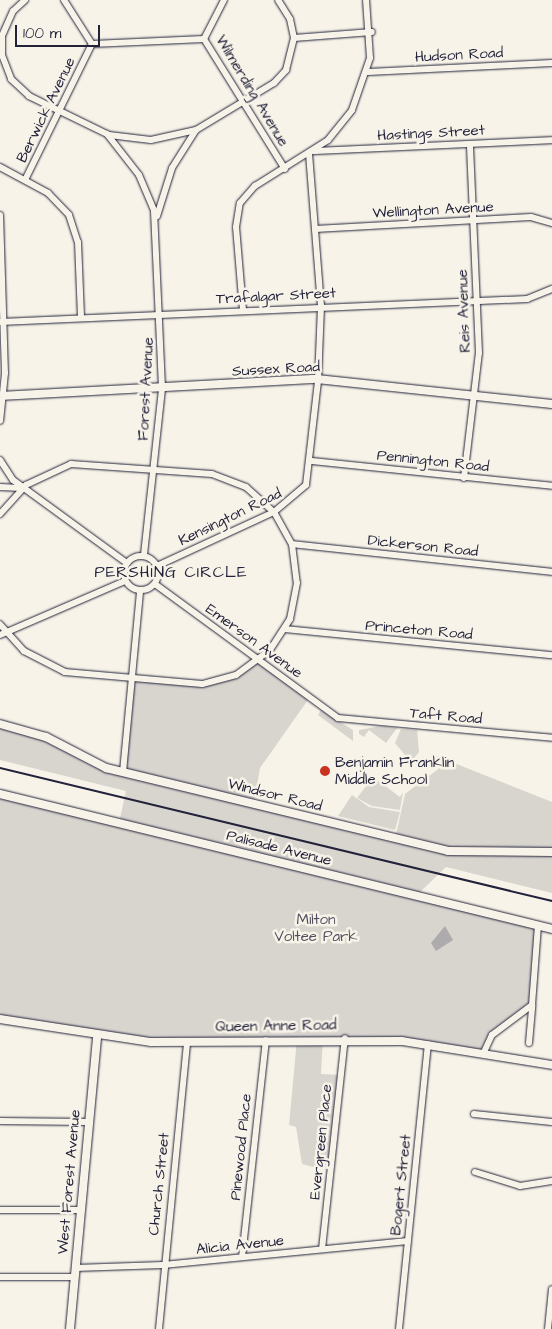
<!DOCTYPE html>
<html>
<head>
<meta charset="utf-8">
<style>
	body { margin:0 }
	#map { position:relative; width:552px; height:1329px; overflow:hidden; background:#f7f3e8; font-family:"Architects Daughter",sans-serif }
	div>[style] { position:absolute }
	[style*='--x'] { left:calc(var(--x)*1px); top:calc(var(--y)*1px); width:calc(var(--w)*1px); rotate:calc(var(--a)*1deg) }
	.green>* { inset:0; background:#d8d5cf }
	.water>* { inset:0; background:#aeabad }
	.roads { filter:drop-shadow(0 0 1px #22223b) drop-shadow(0 0 1px #22223b) }
	.minor>* { height:6px; margin:-3px; padding:0 3px; transform-origin:3px; border-radius:3px; background:#f7f3e8 }
	.minor>.ring { margin:-3px; padding:0; box-sizing:content-box; background:none; border:6px solid #f7f3e8; border-radius:50% }
	.tertiary>* { height:8px; margin:-4px; padding:0 4px; transform-origin:4px; border-radius:4px; background:#f7f3e8 }
	.rail>* { height:2px; margin:-1px; padding:0 1px; transform-origin:1px; border-radius:1px; background:#22223b }
	.dots>* { width:14px; height:14px; translate:-50% -50%; box-sizing:border-box; border:2px solid #f7f3e8; border-radius:50% }
	span { translate:-50% -50%; white-space:nowrap; text-align:center; line-height:1.15; -webkit-text-stroke:5px #f7f3e8; paint-order:stroke }
	.street-label { font-size:15px; color:#22223b }
	.poi-label { font-size:15px; color:#22223b }
	.left { translate:0 -50%; text-align:left }
	.park-label { font-size:15px; color:#504f60 }
	.neighbourhood-label { font-size:16px; color:#22223b; letter-spacing:1px }
	.scale { position:absolute; left:15px; top:25px; width:85px; height:22px; box-sizing:border-box; border:2px solid #22223b; border-top:0; padding-left:6px; font-size:15px; line-height:18px; white-space:nowrap; color:#22223b; -webkit-text-stroke:4px #f7f3e8; paint-order:stroke }
</style>
</head>
<body>
<div id="map">
	<div class="green">
		<div style="clip-path:polygon(259px 660px,310px 697px,260px 768px,254px 803px,395px 839px,405px 794px,449px 761px,552px 802px,552px 893px,446px 867px,416px 896px,538px 926px,532px 1005px,497px 1030px,484px 1052px,323px 1038px,321px 1074px,341px 1075px,331px 1166px,317px 1168px,302px 1164px,296px 1127px,289px 1125px,297px 1039px,151px 1042px,0 1019px,0 794px,119px 823px,126px 791px,0 760px,0 724px,123px 772px,130px 679px,189px 685px,224px 680px)"></div>
		<div style="clip-path:polygon(321px 710px,353px 730px,353px 741px,318px 715px)"></div>
		<div style="clip-path:polygon(381px 726px,397px 728px,386px 743px,369px 730px,364px 737px,359px 734px,359px 730px)"></div>
		<div style="clip-path:polygon(401px 729px,417px 730px,419px 752px,411px 762px,395px 743px)"></div>
		<div style="clip-path:polygon(373px 777px,400px 797px,403px 792px,400px 810px,372px 806px,357px 798px)"></div>
		<div style="clip-path:polygon(352px 795px,369px 807px,400px 812px,395px 830px,338px 816px)"></div>
	</div>
	<div class="water">
		<div style="clip-path:polygon(445px 926px,453px 940px,436px 951px,431px 943px)"></div>
	</div>
	<div class="roads">
		<div class="minor">
			<div style="--x:25;--y:0;--w:16;--a:137"></div>
			<div style="--x:13;--y:11;--w:27;--a:114"></div>
			<div style="--x:2;--y:36;--w:19;--a:90"></div>
			<div style="--x:2;--y:55;--w:26;--a:69"></div>
			<div style="--x:11;--y:79;--w:25;--a:43"></div>
			<div style="--x:29;--y:96;--w:87;--a:26"></div>
			<div style="--x:107;--y:134;--w:52;--a:52"></div>
			<div style="--x:139;--y:175;--w:39;--a:67"></div>
			<div style="--x:154;--y:211;--w:178;--a:87.4"></div>
			<div style="--x:162;--y:389;--w:168;--a:96.2"></div>
			<div style="--x:224;--y:0;--w:44;--a:117.1"></div>
			<div style="--x:204;--y:39;--w:153;--a:58.1"></div>
			<div style="--x:294;--y:38;--w:78;--a:-4.4"></div>
			<div style="--x:92;--y:44;--w:112;--a:-2.6"></div>
			<div style="--x:368;--y:72;--w:184;--a:-2.8"></div>
			<div style="--x:109;--y:135;--w:42;--a:6.8"></div>
			<div style="--x:151;--y:140;--w:46;--a:-12.5"></div>
			<div style="--x:313;--y:151;--w:239;--a:-2.6"></div>
			<div style="--x:0;--y:167;--w:55;--a:28.4"></div>
			<div style="--x:48;--y:193;--w:30;--a:46"></div>
			<div style="--x:69;--y:215;--w:28;--a:72"></div>
			<div style="--x:78;--y:242;--w:76;--a:87.7"></div>
			<div style="--x:25;--y:180;--w:152;--a:-63.8"></div>
			<div style="--x:92;--y:44;--w:52;--a:-122.5"></div>
			<div style="--x:0;--y:215;--w:158;--a:88.2"></div>
			<div style="--x:5;--y:373;--w:48;--a:95.9"></div>
			<div style="--x:157;--y:216;--w:50;--a:-72.6"></div>
			<div style="--x:172;--y:168;--w:45;--a:-57.7"></div>
			<div style="--x:196;--y:130;--w:91;--a:-31.1"></div>
			<div style="--x:274;--y:83;--w:18;--a:-47"></div>
			<div style="--x:286;--y:70;--w:33;--a:-76"></div>
			<div style="--x:294;--y:38;--w:19;--a:-102"></div>
			<div style="--x:290;--y:19;--w:22;--a:-122"></div>
			<div style="--x:315;--y:229;--w:216;--a:-3.2"></div>
			<div style="--x:531;--y:217;--w:22;--a:16"></div>
			<div style="--x:243;--y:310;--w:83;--a:-94.8"></div>
			<div style="--x:236;--y:227;--w:24;--a:-81"></div>
			<div style="--x:240;--y:203;--w:23;--a:-49"></div>
			<div style="--x:255;--y:186;--w:86;--a:-32.2"></div>
			<div style="--x:328;--y:140;--w:38;--a:-51"></div>
			<div style="--x:352;--y:110;--w:55;--a:-70.9"></div>
			<div style="--x:370;--y:58;--w:58;--a:-93.9"></div>
			<div style="--x:0;--y:322;--w:528;--a:-2.5"></div>
			<div style="--x:527;--y:299;--w:27;--a:-22"></div>
			<div style="--x:0;--y:460;--w:24;--a:57"></div>
			<div style="--x:13;--y:480;--w:141;--a:36.1"></div>
			<div style="--x:312;--y:461;--w:241;--a:5.9"></div>
			<div style="--x:464;--y:478;--w:126;--a:-83.2"></div>
			<div style="--x:479;--y:353;--w:209;--a:-92.5"></div>
			<div style="--x:0;--y:487;--w:21;--a:3"></div>
			<div style="--x:0;--y:514;--w:39;--a:-48"></div>
			<div style="--x:26;--y:485;--w:50;--a:-25"></div>
			<div style="--x:71;--y:464;--w:141;--a:4.1"></div>
			<div style="--x:212;--y:474;--w:36;--a:21"></div>
			<div style="--x:246;--y:487;--w:38;--a:42"></div>
			<div style="--x:274;--y:512;--w:37;--a:61"></div>
			<div style="--x:292;--y:544;--w:39;--a:83"></div>
			<div style="--x:297;--y:583;--w:37;--a:101"></div>
			<div style="--x:290;--y:619;--w:37;--a:123"></div>
			<div style="--x:270;--y:650;--w:42;--a:143.7"></div>
			<div style="--x:236;--y:675;--w:35;--a:165"></div>
			<div style="--x:202;--y:684;--w:138;--a:-175"></div>
			<div style="--x:65;--y:672;--w:46;--a:-152.9"></div>
			<div style="--x:24;--y:651;--w:36;--a:-132"></div>
			<div style="--x:292;--y:544;--w:262;--a:6.1"></div>
			<div class="ring" style="left:124px;top:556px;width:28px;height:28px"></div>
			<div style="--x:157;--y:566;--w:129;--a:-24.8"></div>
			<div style="--x:274;--y:512;--w:42;--a:-40.2"></div>
			<div style="--x:306;--y:485;--w:105;--a:-83.4"></div>
			<div style="--x:318;--y:381;--w:75;--a:-87.7"></div>
			<div style="--x:321;--y:306;--w:153;--a:-94.5"></div>
			<div style="--x:155;--y:584;--w:227;--a:36.2"></div>
			<div style="--x:338;--y:718;--w:215;--a:5.3"></div>
			<div style="--x:285;--y:629;--w:268;--a:5.6"></div>
			<div style="--x:0;--y:635;--w:136;--a:-23.4"></div>
			<div style="--x:123;--y:772;--w:182;--a:-84.6"></div>
			<div style="--x:529;--y:1043;--w:38;--a:-85"></div>
			<div style="--x:484;--y:1052;--w:19;--a:-65"></div>
			<div style="--x:492;--y:1035;--w:50;--a:-36.9"></div>
			<div style="--x:532;--y:1005;--w:79;--a:-85.7"></div>
			<div style="--x:474;--y:1114;--w:78;--a:5.9"></div>
			<div style="--x:0;--y:1121;--w:87;--a:0.7"></div>
			<div style="--x:475;--y:1172;--w:47;--a:17.3"></div>
			<div style="--x:520;--y:1186;--w:32;--a:-9"></div>
			<div style="--x:0;--y:1210;--w:80;--a:0"></div>
			<div style="--x:322;--y:1249;--w:212;--a:-83.8"></div>
			<div style="--x:242;--y:1257;--w:218;--a:-83.7"></div>
			<div style="--x:75;--y:1268;--w:88;--a:-2"></div>
			<div style="--x:163;--y:1265;--w:246;--a:-5.6"></div>
			<div style="--x:0;--y:1277;--w:74;--a:0"></div>
			<div style="--x:159;--y:1329;--w:289;--a:-84.4"></div>
			<div style="--x:399;--y:1329;--w:286;--a:-84.2"></div>
			<div style="--x:548;--y:1329;--w:40;--a:-84.3"></div>
		</div>
		<div class="tertiary">
			<div style="--x:0;--y:396;--w:317;--a:-3.1"></div>
			<div style="--x:317;--y:379;--w:236;--a:6.1"></div>
			<div style="--x:0;--y:724;--w:48;--a:15.8"></div>
			<div style="--x:46;--y:737;--w:68;--a:27.3"></div>
			<div style="--x:106;--y:768;--w:352;--a:13.6"></div>
			<div style="--x:448;--y:851;--w:104;--a:0.6"></div>
			<div style="--x:0;--y:794;--w:568;--a:13.74"></div>
			<div style="--x:0;--y:1019;--w:153;--a:8.7"></div>
			<div style="--x:151;--y:1042;--w:251;--a:-0.2"></div>
			<div style="--x:402;--y:1041;--w:152;--a:9.1"></div>
			<div style="--x:70;--y:1329;--w:293;--a:-84.7"></div>
		</div>
	</div>
	<div class="rail">
		<div style="--x:0;--y:768;--w:568;--a:13.55"></div>
	</div>
	<div class="dots">
		<div style="left:325px;top:771px;background:#c8321e"></div>
	</div>
	<div class="street-label">
		<span style="left:459px;top:55px;rotate:-3deg">Hudson Road</span>
		<span style="left:252px;top:91px;rotate:59deg">Wilmerding Avenue</span>
		<span style="left:46px;top:110px;rotate:-64deg">Berwick Avenue</span>
		<span style="left:431px;top:133px;rotate:-3deg">Hastings Street</span>
		<span style="left:433px;top:210px;rotate:-3deg">Wellington Avenue</span>
		<span style="left:276px;top:296px;rotate:-3deg">Trafalgar Street</span>
		<span style="left:464px;top:311px;rotate:-92deg">Reis Avenue</span>
		<span style="left:276px;top:369px;rotate:-3deg">Sussex Road</span>
		<span style="left:146px;top:389px;rotate:-87deg">Forest Avenue</span>
		<span style="left:433px;top:461px;rotate:6deg">Pennington Road</span>
		<span style="left:230px;top:517px;rotate:-26deg">Kensington Road</span>
		<span style="left:423px;top:546px;rotate:6deg">Dickerson Road</span>
		<span style="left:419px;top:630px;rotate:5deg">Princeton Road</span>
		<span style="left:254px;top:641px;rotate:36deg">Emerson Avenue</span>
		<span style="left:446px;top:716px;rotate:5deg">Taft Road</span>
		<span style="left:275px;top:795px;rotate:14deg">Windsor Road</span>
		<span style="left:279px;top:848px;rotate:14deg">Palisade Avenue</span>
		<span style="left:276px;top:1026px;rotate:-1deg">Queen Anne Road</span>
		<span style="left:321px;top:1142px;rotate:-84deg">Evergreen Place</span>
		<span style="left:241px;top:1147px;rotate:-84deg">Pinewood Place</span>
		<span style="left:69px;top:1182px;rotate:-85deg">West Forest Avenue</span>
		<span style="left:159px;top:1184px;rotate:-84deg">Church Street</span>
		<span style="left:401px;top:1185px;rotate:-84deg">Bogert Street</span>
		<span style="left:240px;top:1245px;rotate:-6deg">Alicia Avenue</span>
	</div>
	<div class="poi-label">
		<span class="left" style="left:335px;top:771px">Benjamin Franklin<br>Middle School</span>
	</div>
	<div class="park-label">
		<span style="left:316px;top:928px">Milton<br>Voltee Park</span>
	</div>
	<div class="neighbourhood-label">
		<span style="left:171px;top:572px">PERSHING CIRCLE</span>
	</div>
	<div class="scale">100 m</div>
</div>
</body>
</html>
